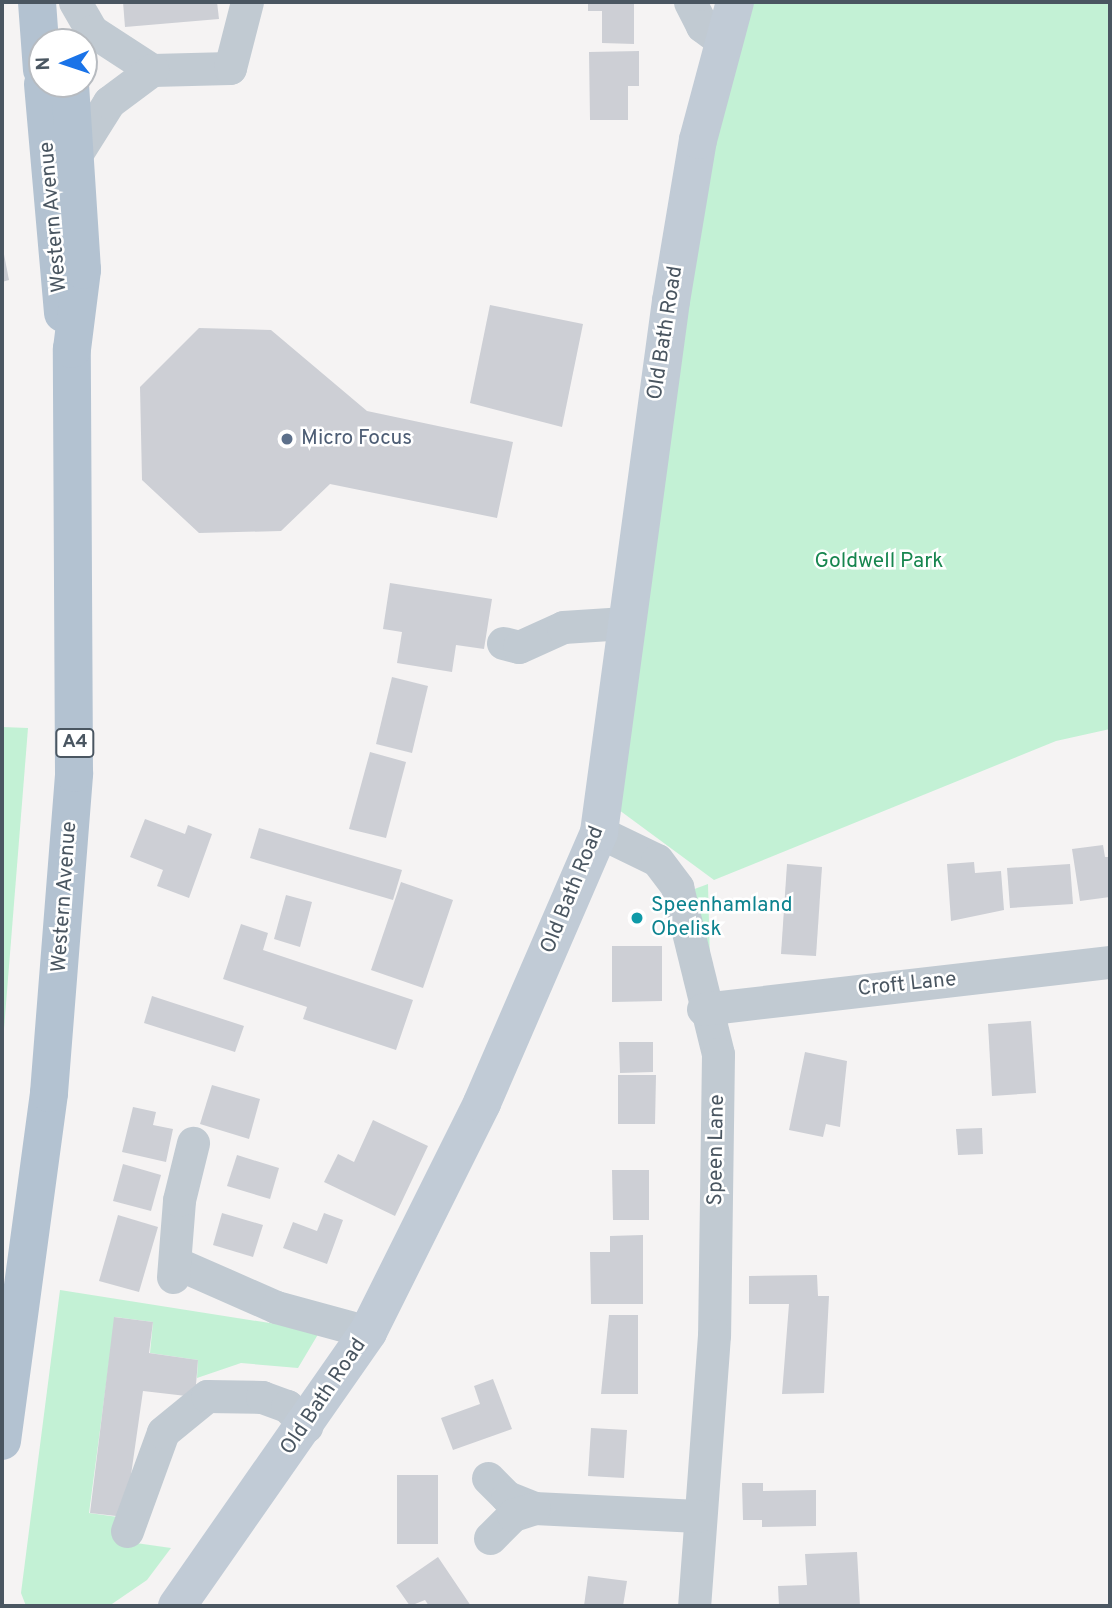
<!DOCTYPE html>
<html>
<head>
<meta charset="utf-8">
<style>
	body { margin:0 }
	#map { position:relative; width:1112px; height:1608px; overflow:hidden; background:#f5f3f3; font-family:Overpass,sans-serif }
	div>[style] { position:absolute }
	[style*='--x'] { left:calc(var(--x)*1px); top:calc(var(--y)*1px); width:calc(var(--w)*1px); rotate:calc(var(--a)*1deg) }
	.green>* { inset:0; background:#c3f1d5 }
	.building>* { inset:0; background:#cdcfd5 }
	.street>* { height:33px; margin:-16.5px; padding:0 16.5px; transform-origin:16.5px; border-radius:16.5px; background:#c1cad2 }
	.secondary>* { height:38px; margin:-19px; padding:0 19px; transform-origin:19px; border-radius:19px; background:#c1cbd6 }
	.primary>* { height:38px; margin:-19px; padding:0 19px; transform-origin:19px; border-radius:19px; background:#b3c2d1 }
	.dots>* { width:19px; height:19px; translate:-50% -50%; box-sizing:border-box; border:4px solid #fff; border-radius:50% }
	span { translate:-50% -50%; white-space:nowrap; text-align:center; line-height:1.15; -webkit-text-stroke:5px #fff; paint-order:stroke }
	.shield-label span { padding:2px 5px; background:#fff; border:2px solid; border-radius:5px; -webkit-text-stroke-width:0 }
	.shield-label { font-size:19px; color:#4a5661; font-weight:700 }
	.street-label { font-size:21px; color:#4a5661 }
	.service-label { font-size:21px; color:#4e5e75 }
	.left { translate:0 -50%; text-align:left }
	.park-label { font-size:21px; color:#17864f }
	.culture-label { font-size:21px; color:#0d838f }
	.frame { position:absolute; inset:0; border:4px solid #4a5661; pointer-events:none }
	.north { position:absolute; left:28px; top:28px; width:70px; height:70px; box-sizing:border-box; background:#fff; border:2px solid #b7bbc0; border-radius:50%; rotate:268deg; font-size:19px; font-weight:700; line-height:28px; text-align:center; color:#4a5661 }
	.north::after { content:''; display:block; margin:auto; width:24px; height:32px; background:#1a73e8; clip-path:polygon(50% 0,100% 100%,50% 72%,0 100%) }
</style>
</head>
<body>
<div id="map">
	<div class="green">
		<div style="clip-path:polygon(752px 2px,1110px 2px,1110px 729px,1056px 741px,714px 880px,615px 807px,713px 142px)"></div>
		<div style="clip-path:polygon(2px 727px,28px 728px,2px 1054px)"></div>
		<div style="clip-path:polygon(708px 884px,711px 1002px,681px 894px)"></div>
		<div style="clip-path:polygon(60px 1290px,320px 1331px,298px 1368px,241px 1363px,197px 1378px,198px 1360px,150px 1353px,153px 1322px,115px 1317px,89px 1513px,125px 1518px,122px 1541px,171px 1548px,147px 1580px,109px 1606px,26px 1606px,21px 1593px)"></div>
	</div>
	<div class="building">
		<div style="clip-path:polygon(123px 2px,217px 2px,219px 19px,125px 27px)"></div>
		<div style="clip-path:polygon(588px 2px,634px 2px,634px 44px,602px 43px,602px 11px,588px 11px)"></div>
		<div style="clip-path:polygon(639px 51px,639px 86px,628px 86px,628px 120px,590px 120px,589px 52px)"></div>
		<div style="clip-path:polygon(2px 244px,9px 280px,2px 282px)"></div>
		<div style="clip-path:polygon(490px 305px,583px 324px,562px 427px,470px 403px)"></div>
		<div style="clip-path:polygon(199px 328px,271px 330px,367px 411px,513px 442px,497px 518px,330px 484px,281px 531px,199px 533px,142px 480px,140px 387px)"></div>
		<div style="clip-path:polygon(390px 583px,492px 599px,484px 649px,456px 645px,452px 672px,397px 663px,402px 632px,383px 629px)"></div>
		<div style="clip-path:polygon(392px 677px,428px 686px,412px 753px,376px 744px)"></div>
		<div style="clip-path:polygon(370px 752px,406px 762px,386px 838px,349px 829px)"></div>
		<div style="clip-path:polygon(145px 819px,185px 834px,188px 825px,212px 834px,189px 898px,157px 886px,163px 870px,130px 857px)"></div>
		<div style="clip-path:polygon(259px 828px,402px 870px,393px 900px,250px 858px)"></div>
		<div style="clip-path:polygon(1103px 845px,1105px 857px,1110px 857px,1110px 897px,1080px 901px,1072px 849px)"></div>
		<div style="clip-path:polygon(974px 862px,975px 873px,1001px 871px,1004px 910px,951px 921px,947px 864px)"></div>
		<div style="clip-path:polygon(787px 864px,822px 867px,816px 956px,781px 954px)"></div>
		<div style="clip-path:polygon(1070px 864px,1073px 904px,1010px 908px,1007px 868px)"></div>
		<div style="clip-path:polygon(401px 882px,453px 900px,423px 988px,371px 970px)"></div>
		<div style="clip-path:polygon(286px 895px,312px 902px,300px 947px,274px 939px)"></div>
		<div style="clip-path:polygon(241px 924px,268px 933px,263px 950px,413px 1000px,396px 1050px,303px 1019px,307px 1007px,223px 979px)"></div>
		<div style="clip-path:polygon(612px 946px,662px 946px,662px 1001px,612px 1002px)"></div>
		<div style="clip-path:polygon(152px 996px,244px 1026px,235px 1052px,144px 1023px)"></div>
		<div style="clip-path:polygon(1031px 1021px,1036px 1093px,992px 1096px,988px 1024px)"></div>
		<div style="clip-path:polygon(619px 1042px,653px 1042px,653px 1072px,620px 1073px)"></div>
		<div style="clip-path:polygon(805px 1052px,847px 1061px,840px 1127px,826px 1124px,823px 1137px,789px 1130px)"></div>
		<div style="clip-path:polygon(618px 1075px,656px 1075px,655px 1124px,618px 1124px)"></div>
		<div style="clip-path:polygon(212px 1085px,260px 1099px,249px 1139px,200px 1124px)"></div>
		<div style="clip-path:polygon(133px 1107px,156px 1112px,153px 1125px,173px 1129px,166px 1162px,122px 1152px)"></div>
		<div style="clip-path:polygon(373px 1120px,428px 1146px,395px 1216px,324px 1182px,338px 1154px,354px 1162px)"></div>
		<div style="clip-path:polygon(982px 1128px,983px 1154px,958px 1155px,956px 1129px)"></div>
		<div style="clip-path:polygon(237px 1155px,279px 1168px,270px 1199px,227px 1186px)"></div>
		<div style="clip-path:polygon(123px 1164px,161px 1175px,151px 1211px,113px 1201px)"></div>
		<div style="clip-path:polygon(612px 1170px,649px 1170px,649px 1220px,613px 1220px)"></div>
		<div style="clip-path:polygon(222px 1213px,263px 1225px,253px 1257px,213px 1245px)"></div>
		<div style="clip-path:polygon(324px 1213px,343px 1220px,327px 1264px,283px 1248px,293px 1222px,317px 1231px)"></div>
		<div style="clip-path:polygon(118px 1215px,158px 1227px,139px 1292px,99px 1281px)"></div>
		<div style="clip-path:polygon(643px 1235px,643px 1304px,591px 1304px,590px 1252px,610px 1252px,610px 1236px)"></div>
		<div style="clip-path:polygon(817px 1275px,818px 1296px,829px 1296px,824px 1393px,782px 1394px,789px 1304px,749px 1304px,749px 1276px)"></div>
		<div style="clip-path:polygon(609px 1315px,638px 1315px,638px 1394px,601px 1394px)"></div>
		<div style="clip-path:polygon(114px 1317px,153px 1322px,149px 1353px,198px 1360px,195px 1397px,143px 1391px,125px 1517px,90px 1513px)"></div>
		<div style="clip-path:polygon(493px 1379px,512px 1429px,453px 1450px,441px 1418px,480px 1404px,474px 1386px)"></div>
		<div style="clip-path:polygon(591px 1428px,627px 1430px,624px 1478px,588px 1476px)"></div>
		<div style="clip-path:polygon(397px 1475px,438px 1475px,438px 1544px,397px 1544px)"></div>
		<div style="clip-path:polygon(742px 1483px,763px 1483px,763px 1491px,816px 1490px,816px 1526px,762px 1527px,762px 1520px,743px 1520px)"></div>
		<div style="clip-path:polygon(857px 1552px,860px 1606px,779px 1606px,778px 1586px,807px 1585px,805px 1554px)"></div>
		<div style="clip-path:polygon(438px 1557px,471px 1606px,429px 1606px,425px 1600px,410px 1606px,396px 1586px)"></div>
		<div style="clip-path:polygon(588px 1576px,627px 1581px,623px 1606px,584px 1606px)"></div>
	</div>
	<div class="street">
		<div style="--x:75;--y:2;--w:34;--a:60"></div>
		<div style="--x:92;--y:31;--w:72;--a:33"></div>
		<div style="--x:152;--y:70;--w:78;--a:-1.5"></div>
		<div style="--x:230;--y:68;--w:68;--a:-75.6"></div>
		<div style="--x:690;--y:2;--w:27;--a:63"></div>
		<div style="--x:702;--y:26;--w:26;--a:36"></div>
		<div style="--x:77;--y:153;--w:60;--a:-57.9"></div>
		<div style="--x:109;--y:102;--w:54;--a:-36.7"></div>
		<div style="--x:503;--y:643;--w:16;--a:14"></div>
		<div style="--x:519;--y:647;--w:48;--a:-24.4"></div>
		<div style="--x:563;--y:627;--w:62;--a:-3.7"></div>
		<div style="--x:599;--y:832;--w:64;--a:25.8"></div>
		<div style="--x:657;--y:860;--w:34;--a:53"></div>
		<div style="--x:677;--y:887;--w:172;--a:76.2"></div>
		<div style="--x:718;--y:1054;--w:281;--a:90.8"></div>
		<div style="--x:714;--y:1335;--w:272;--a:94.2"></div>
		<div style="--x:703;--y:1009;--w:410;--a:-6.6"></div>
		<div style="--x:176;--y:1263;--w:109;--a:23.7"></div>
		<div style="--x:276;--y:1307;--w:95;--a:15.2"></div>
		<div style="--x:173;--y:1277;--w:77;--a:-85.5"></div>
		<div style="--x:179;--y:1200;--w:59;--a:-76.2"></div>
		<div style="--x:488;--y:1478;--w:27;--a:45"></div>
		<div style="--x:507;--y:1497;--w:29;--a:22"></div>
		<div style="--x:534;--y:1508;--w:164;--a:2.8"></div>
		<div style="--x:127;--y:1531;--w:105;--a:-70"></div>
		<div style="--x:163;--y:1432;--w:57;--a:-39.3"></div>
		<div style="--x:207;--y:1396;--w:55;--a:1"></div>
		<div style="--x:262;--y:1397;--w:27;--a:20"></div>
		<div style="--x:287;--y:1406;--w:28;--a:46"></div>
		<div style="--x:490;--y:1538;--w:33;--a:-45"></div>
		<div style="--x:513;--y:1515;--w:22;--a:-18"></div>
	</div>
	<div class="secondary">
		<div style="--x:177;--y:1606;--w:334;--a:-55.1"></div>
		<div style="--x:368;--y:1332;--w:256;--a:-63.5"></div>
		<div style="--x:482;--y:1103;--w:295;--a:-66.6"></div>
		<div style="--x:599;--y:832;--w:536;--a:-82.28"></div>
		<div style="--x:671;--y:301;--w:163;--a:-80.5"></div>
		<div style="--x:698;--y:140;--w:143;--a:-75"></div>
	</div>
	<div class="primary">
		<div style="--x:37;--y:2;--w:68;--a:85.8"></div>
		<div style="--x:43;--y:84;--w:230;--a:85"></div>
		<div style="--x:2;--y:1441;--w:351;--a:-82.3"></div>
		<div style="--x:49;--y:1093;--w:321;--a:-85.5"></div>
		<div style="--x:74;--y:773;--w:424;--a:-90.3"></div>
		<div style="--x:72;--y:349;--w:80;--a:-82.8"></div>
		<div style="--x:82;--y:270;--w:186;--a:-93.7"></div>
	</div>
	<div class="dots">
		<div style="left:287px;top:439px;background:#5c6f8a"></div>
		<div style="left:637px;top:918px;background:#0f9aa8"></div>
	</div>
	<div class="shield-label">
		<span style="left:75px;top:743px">A4</span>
	</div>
	<div class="street-label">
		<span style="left:54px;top:217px;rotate:-95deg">Western Avenue</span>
		<span style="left:666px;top:333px;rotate:-81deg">Old Bath Road</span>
		<span style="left:573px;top:890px;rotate:-68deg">Old Bath Road</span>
		<span style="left:65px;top:897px;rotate:-86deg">Western Avenue</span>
		<span style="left:907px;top:985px;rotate:-6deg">Croft Lane</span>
		<span style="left:717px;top:1150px;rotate:-89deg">Speen Lane</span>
		<span style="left:324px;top:1397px;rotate:-56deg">Old Bath Road</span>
	</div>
	<div class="service-label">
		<span class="left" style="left:301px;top:439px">Micro Focus</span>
	</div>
	<div class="park-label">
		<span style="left:879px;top:562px">Goldwell Park</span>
	</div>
	<div class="culture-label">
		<span class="left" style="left:651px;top:918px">Speenhamland<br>Obelisk</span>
	</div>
	<div class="frame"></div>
	<div class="north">N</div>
</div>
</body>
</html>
